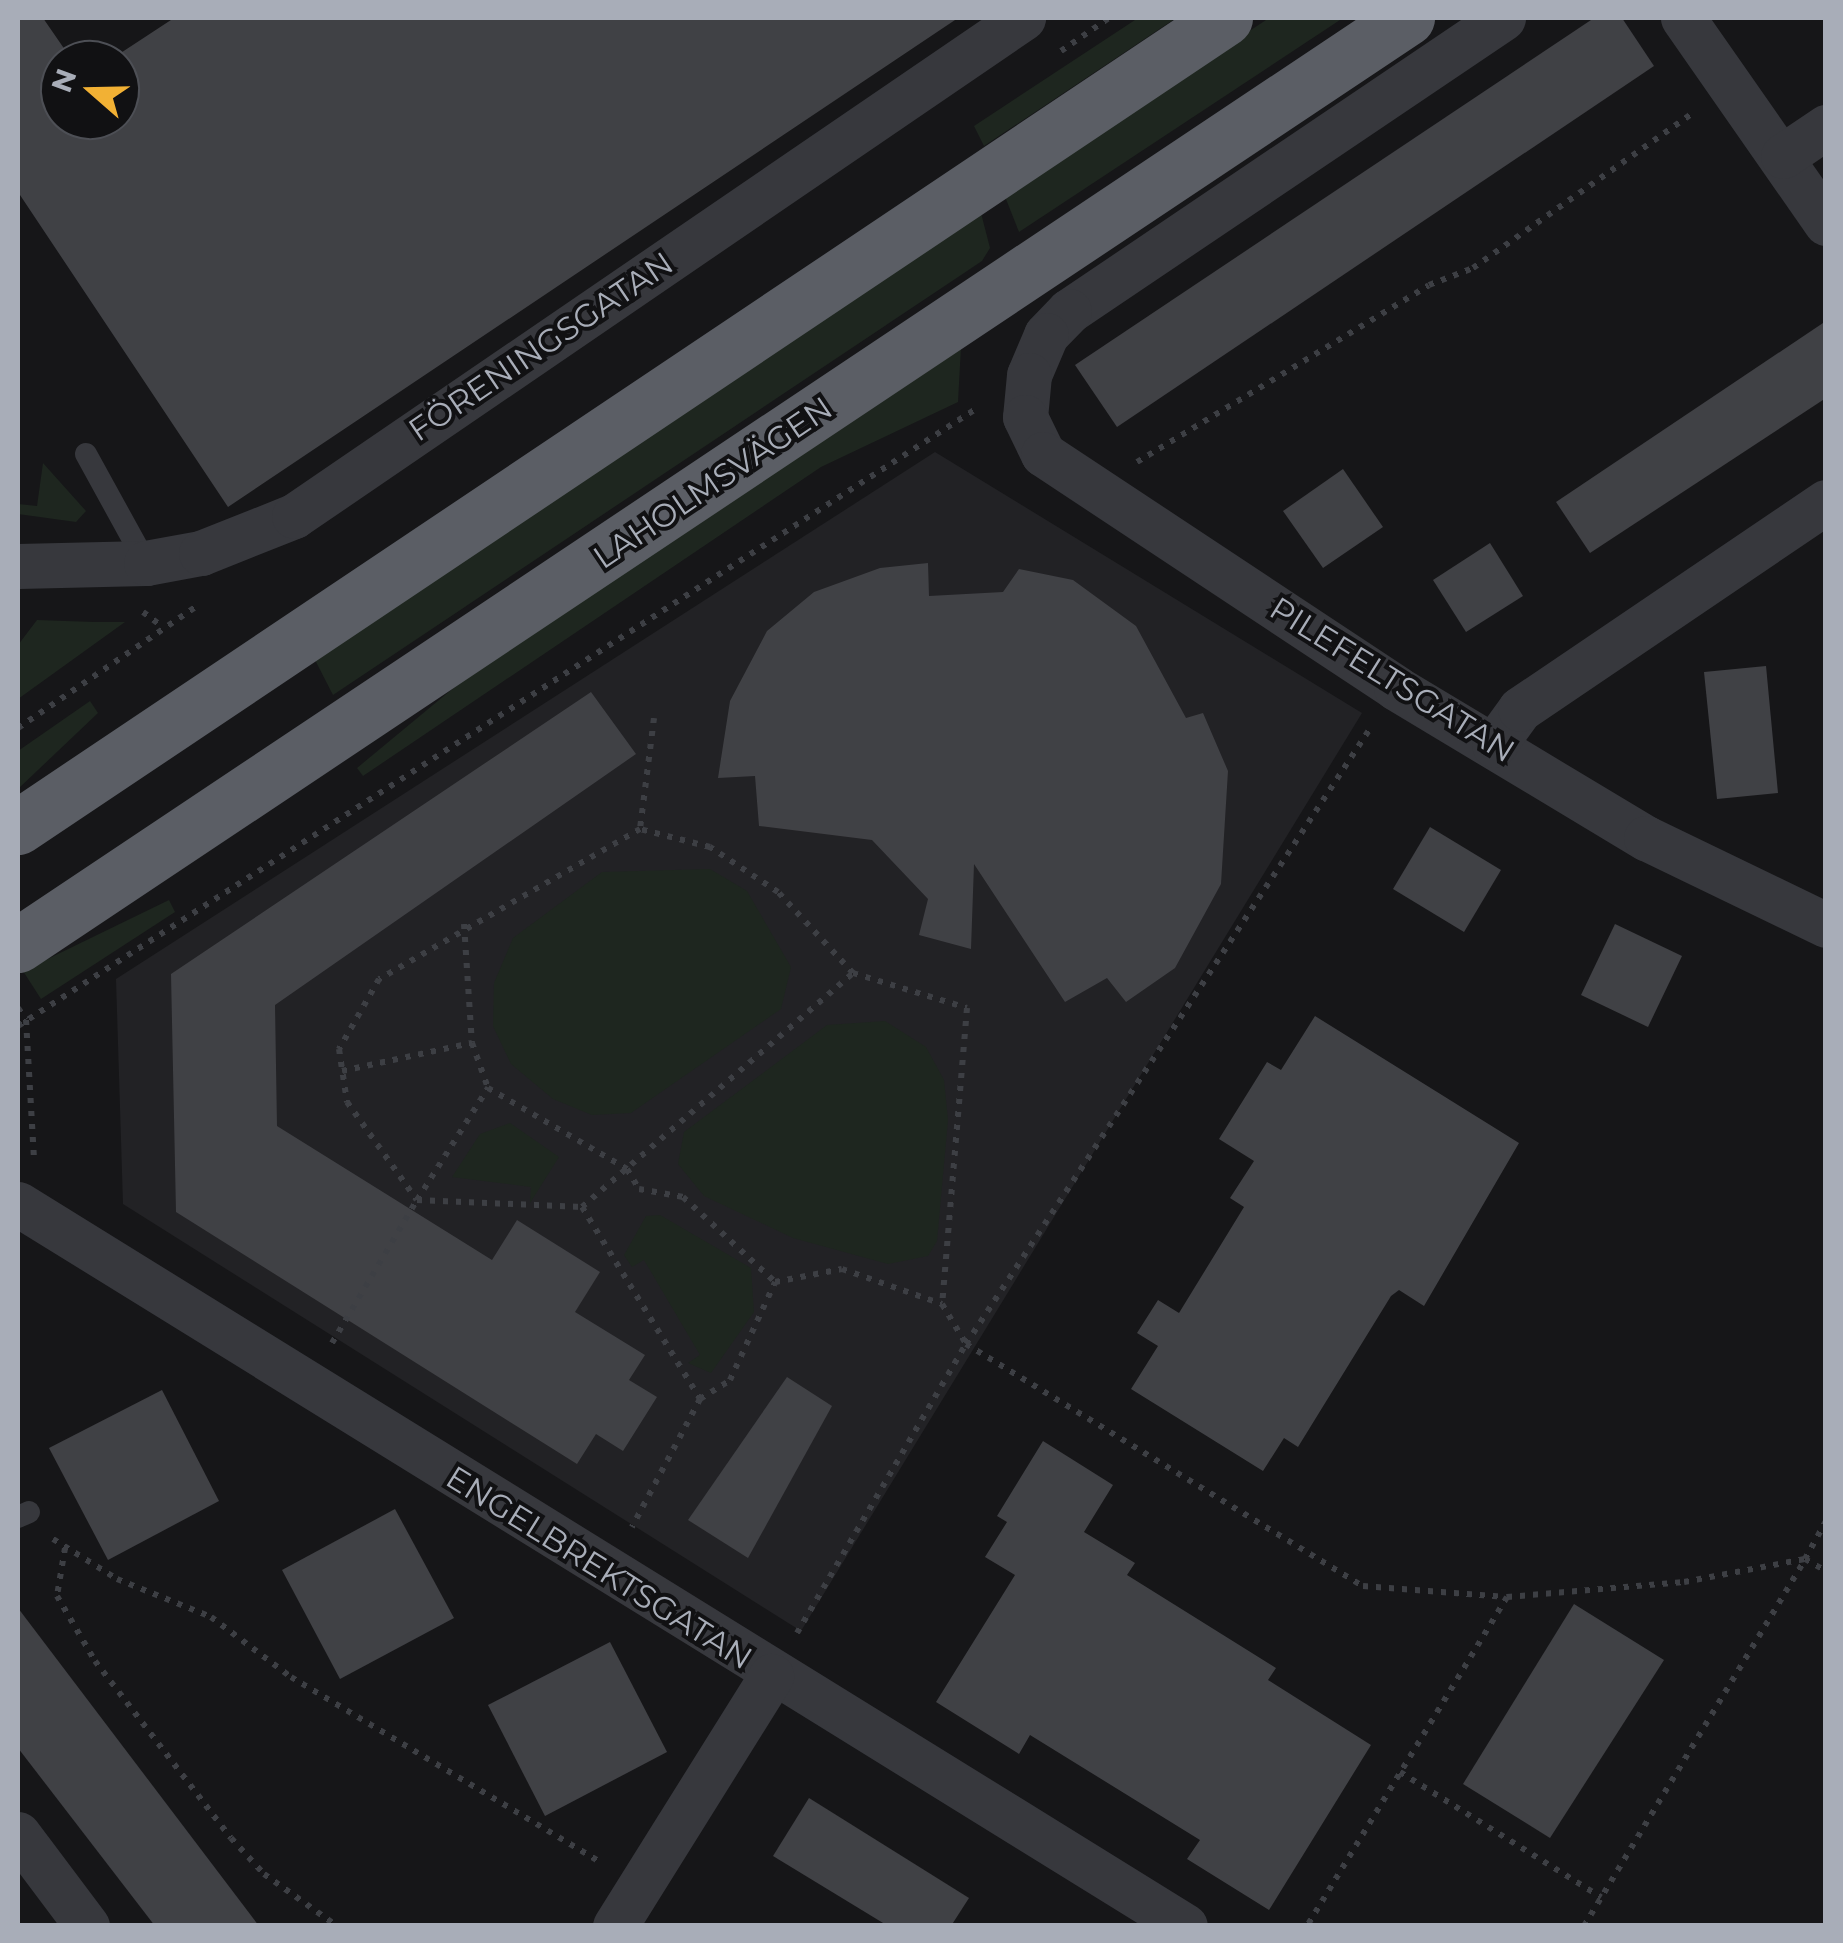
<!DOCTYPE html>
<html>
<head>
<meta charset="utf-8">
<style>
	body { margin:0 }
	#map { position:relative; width:1843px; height:1943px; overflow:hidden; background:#161618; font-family:Montserrat,sans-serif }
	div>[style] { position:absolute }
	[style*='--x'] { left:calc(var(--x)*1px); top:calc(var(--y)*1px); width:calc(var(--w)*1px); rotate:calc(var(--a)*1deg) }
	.built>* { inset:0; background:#222225 }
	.green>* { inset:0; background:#1e261f }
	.building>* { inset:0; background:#404145 }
	.path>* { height:6px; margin-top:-3px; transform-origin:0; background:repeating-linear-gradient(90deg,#3d3f44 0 5px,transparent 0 13px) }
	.service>* { height:22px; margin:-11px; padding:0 11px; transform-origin:11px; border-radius:11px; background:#37383d }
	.minor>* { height:45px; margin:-22.5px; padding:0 22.5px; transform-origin:22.5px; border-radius:22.5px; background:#37383d }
	.trunk>* { height:55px; margin:-27.5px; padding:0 27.5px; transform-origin:27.5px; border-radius:27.5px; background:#5b5e65 }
	span { translate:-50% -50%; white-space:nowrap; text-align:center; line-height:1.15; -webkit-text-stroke:8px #111113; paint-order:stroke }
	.street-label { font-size:32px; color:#a8adb8 }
	.frame { position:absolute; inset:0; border:20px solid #a8adb8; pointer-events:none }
	.north { position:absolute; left:40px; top:40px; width:100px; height:100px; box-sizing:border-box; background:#111113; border:2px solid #4d4f55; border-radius:50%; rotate:290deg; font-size:28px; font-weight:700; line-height:40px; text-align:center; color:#a8adb8 }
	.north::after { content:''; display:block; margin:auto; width:35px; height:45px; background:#f2b134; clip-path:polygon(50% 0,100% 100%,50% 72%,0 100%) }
</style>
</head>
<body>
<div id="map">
	<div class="built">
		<div style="clip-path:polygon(935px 452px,1362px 713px,801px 1631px,123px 1204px,116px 979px)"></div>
	</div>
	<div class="green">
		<div style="clip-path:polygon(1138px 18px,1176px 18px,984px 146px,974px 126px)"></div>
		<div style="clip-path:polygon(1269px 18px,1343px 18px,1019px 232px,1004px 194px)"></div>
		<div style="clip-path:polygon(981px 213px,990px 248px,982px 261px,333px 695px,314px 658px)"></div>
		<div style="clip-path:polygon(961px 347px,958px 402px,821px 467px,363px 776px,357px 768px,474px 671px)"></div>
		<div style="clip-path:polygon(43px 463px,86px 511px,76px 522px,18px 514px,18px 504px,37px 506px)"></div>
		<div style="clip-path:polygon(37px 620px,94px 622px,125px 622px,18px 699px,18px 645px)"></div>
		<div style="clip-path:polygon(90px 701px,98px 713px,18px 789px,18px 751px)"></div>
		<div style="clip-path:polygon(710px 869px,747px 891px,791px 967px,781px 1009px,631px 1113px,592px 1115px,553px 1099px,511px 1064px,493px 1026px,494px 983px,513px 938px,602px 872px)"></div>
		<div style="clip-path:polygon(169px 900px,175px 912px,41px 999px,23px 971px)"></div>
		<div style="clip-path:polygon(885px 1021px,926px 1047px,944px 1080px,948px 1120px,937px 1241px,928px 1256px,888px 1264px,793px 1238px,704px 1196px,678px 1164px,684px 1132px,827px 1025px)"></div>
		<div style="clip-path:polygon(510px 1123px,559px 1157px,530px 1203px,531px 1187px,452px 1177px,480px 1134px)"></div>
		<div style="clip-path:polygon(660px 1215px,751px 1268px,754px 1312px,711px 1373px,688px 1363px,700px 1355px,644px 1260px,632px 1267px,624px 1255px,646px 1216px)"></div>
	</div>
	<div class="building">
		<div style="clip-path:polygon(18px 18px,43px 18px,72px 60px,60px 60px,60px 120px,120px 120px,120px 60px,110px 60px,174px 18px,958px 18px,228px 507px,18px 192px)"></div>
		<div style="clip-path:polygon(1594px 18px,1622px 18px,1654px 66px,1117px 427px,1075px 365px)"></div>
		<div style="clip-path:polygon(1826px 321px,1826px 398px,1590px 553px,1556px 502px)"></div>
		<div style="clip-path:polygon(1343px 469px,1383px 527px,1323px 568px,1283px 511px)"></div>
		<div style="clip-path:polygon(1490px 543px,1523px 596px,1466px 632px,1433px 580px)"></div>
		<div style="clip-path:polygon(928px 563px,929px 596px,1003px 592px,1019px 569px,1073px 580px,1136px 626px,1186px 718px,1203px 713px,1228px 771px,1221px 884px,1175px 968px,1126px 1002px,1107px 978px,1065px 1002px,974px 864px,971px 949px,919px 935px,928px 899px,872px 840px,759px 826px,755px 776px,718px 778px,730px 701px,767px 631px,814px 592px,880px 568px)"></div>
		<div style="clip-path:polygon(1766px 666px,1778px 793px,1717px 799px,1704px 672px)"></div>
		<div style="clip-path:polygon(591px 692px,636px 754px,275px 1005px,277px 1126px,492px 1260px,517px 1220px,600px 1272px,575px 1312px,645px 1355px,629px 1380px,657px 1397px,623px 1451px,596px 1434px,577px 1464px,176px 1212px,171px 974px)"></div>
		<div style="clip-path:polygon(1430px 827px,1501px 870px,1464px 932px,1393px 889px)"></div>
		<div style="clip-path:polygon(1615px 924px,1682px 956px,1648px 1027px,1581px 995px)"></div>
		<div style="clip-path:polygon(1315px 1016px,1519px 1143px,1424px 1306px,1399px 1290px,1391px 1296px,1298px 1447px,1284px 1438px,1263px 1471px,1131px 1389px,1158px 1346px,1137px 1333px,1158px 1300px,1179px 1313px,1244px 1207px,1230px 1198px,1254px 1161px,1219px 1139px,1267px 1062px,1281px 1070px)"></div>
		<div style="clip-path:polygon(787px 1377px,832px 1406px,748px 1558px,688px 1520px)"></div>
		<div style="clip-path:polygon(162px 1390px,219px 1501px,108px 1560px,49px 1448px)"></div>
		<div style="clip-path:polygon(1043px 1441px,1113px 1485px,1084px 1532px,1135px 1563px,1127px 1575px,1276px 1668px,1268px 1680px,1371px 1745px,1269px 1910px,1187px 1859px,1200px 1840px,1030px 1735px,1019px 1754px,936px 1702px,1015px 1575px,985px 1557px,1007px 1522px,997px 1516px)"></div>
		<div style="clip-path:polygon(395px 1509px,454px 1618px,340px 1679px,282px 1570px)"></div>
		<div style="clip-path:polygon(1574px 1604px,1664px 1660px,1550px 1838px,1463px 1784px)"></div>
		<div style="clip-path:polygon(18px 1608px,259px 1926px,155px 1926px,18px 1748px)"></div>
		<div style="clip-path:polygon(610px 1642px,667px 1752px,545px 1816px,488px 1705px)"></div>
		<div style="clip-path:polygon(809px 1798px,969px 1898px,951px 1926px,888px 1926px,773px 1856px)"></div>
	</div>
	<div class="path">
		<div style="--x:1061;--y:51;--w:58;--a:-34.5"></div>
		<div style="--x:1137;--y:462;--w:341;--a:-31.2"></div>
		<div style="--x:1429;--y:285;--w:47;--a:-21.1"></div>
		<div style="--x:1473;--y:268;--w:269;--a:-35.2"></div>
		<div style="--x:143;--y:612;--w:25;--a:37"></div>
		<div style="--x:654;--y:718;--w:112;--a:97.2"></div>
		<div style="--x:640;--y:829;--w:301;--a:150.1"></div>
		<div style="--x:379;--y:979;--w:81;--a:119.7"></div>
		<div style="--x:339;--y:1049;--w:54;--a:81.4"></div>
		<div style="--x:347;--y:1102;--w:120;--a:54.5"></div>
		<div style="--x:417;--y:1200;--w:133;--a:-57.6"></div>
		<div style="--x:488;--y:1088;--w:161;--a:30.2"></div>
		<div style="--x:627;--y:1169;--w:23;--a:59"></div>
		<div style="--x:639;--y:1189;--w:45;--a:10.3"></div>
		<div style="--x:683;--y:1197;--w:125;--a:42.7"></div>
		<div style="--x:18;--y:728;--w:217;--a:-34.3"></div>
		<div style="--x:464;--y:924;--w:119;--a:86.2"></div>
		<div style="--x:853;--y:973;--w:119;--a:17.1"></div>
		<div style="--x:967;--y:1008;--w:297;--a:94.8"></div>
		<div style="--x:942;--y:1304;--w:47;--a:59"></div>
		<div style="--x:966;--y:1344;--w:465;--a:31.4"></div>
		<div style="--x:1363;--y:1586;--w:144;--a:4.4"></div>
		<div style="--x:1507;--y:1597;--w:385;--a:121.3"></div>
		<div style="--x:18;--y:1008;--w:14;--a:56"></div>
		<div style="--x:26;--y:1020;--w:140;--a:86.7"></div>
		<div style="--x:18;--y:1026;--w:1143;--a:-32.79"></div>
		<div style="--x:342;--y:1071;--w:133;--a:-12.2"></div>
		<div style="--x:472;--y:1043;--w:48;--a:70.4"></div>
		<div style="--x:582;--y:1207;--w:358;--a:-40.8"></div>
		<div style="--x:853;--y:973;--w:110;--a:-132.8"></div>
		<div style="--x:778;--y:892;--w:82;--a:-146.5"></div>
		<div style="--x:710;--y:847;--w:72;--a:-165.6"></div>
		<div style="--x:332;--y:1343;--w:166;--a:-59.3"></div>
		<div style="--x:417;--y:1200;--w:165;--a:2.4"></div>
		<div style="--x:582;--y:1207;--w:225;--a:58.4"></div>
		<div style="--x:700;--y:1399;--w:145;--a:118"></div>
		<div style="--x:700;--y:1399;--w:36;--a:-32"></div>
		<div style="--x:730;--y:1380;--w:108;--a:-65.3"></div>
		<div style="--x:775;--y:1282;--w:68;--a:-11"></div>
		<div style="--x:842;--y:1269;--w:106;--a:19.3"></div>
		<div style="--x:53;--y:1539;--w:75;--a:32"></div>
		<div style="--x:117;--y:1579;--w:101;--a:22"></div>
		<div style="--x:211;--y:1617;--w:100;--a:36.9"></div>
		<div style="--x:291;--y:1677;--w:360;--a:30.9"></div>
		<div style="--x:65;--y:1548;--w:49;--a:99.5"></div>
		<div style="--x:57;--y:1596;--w:75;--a:59.7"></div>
		<div style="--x:95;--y:1661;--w:223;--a:52.5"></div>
		<div style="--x:231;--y:1838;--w:49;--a:47.5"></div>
		<div style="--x:264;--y:1874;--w:90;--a:35.5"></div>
		<div style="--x:1507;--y:1597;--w:178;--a:-4.8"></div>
		<div style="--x:1684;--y:1582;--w:123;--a:-10.8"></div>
		<div style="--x:1805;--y:1559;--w:43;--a:-61.1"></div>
		<div style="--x:797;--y:1633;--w:335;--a:-59.7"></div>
		<div style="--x:966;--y:1344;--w:738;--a:-56.72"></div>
		<div style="--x:1400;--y:1772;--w:237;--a:31.9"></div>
		<div style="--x:1584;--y:1926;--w:428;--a:-58.9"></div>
		<div style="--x:1805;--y:1559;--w:24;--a:30"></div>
	</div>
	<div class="service">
		<div style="--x:86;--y:454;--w:124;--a:61.2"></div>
		<div style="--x:18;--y:1517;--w:12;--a:-24"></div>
	</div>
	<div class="minor">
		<div style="--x:1503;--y:18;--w:524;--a:145.98"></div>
		<div style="--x:1069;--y:311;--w:33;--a:134"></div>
		<div style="--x:1046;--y:335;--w:43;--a:113"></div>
		<div style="--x:1029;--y:375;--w:42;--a:95.4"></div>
		<div style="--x:1025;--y:417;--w:41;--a:64.1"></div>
		<div style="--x:1043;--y:454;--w:424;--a:33.5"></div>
		<div style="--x:1396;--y:688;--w:292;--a:31"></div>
		<div style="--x:1646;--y:838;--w:200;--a:25.8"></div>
		<div style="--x:1683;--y:18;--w:250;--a:55.1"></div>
		<div style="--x:1783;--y:156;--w:52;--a:-34"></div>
		<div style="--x:18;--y:566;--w:128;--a:-1.3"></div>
		<div style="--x:146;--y:563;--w:56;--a:-10.3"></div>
		<div style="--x:201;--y:553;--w:100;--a:-21.7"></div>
		<div style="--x:294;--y:516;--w:883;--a:-34.34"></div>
		<div style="--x:1494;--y:745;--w:44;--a:-54.2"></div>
		<div style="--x:1520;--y:709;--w:369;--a:-34.1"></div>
		<div style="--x:18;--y:1204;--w:1372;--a:31.74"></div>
		<div style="--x:18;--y:1834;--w:115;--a:53.1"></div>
		<div style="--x:615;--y:1926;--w:295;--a:-58"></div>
	</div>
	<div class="trunk">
		<div style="--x:18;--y:827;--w:1453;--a:-33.83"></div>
		<div style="--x:18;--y:945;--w:1670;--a:-33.72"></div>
	</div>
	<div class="street-label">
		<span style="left:541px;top:347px;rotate:-34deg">FÖRENINGSGATAN</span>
		<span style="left:713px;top:483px;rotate:-34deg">LAHOLMSVÄGEN</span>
		<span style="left:1392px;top:680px;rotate:32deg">PILEFELTSGATAN</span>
		<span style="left:599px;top:1568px;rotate:32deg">ENGELBREKTSGATAN</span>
	</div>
	<div class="frame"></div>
	<div class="north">N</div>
</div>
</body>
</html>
